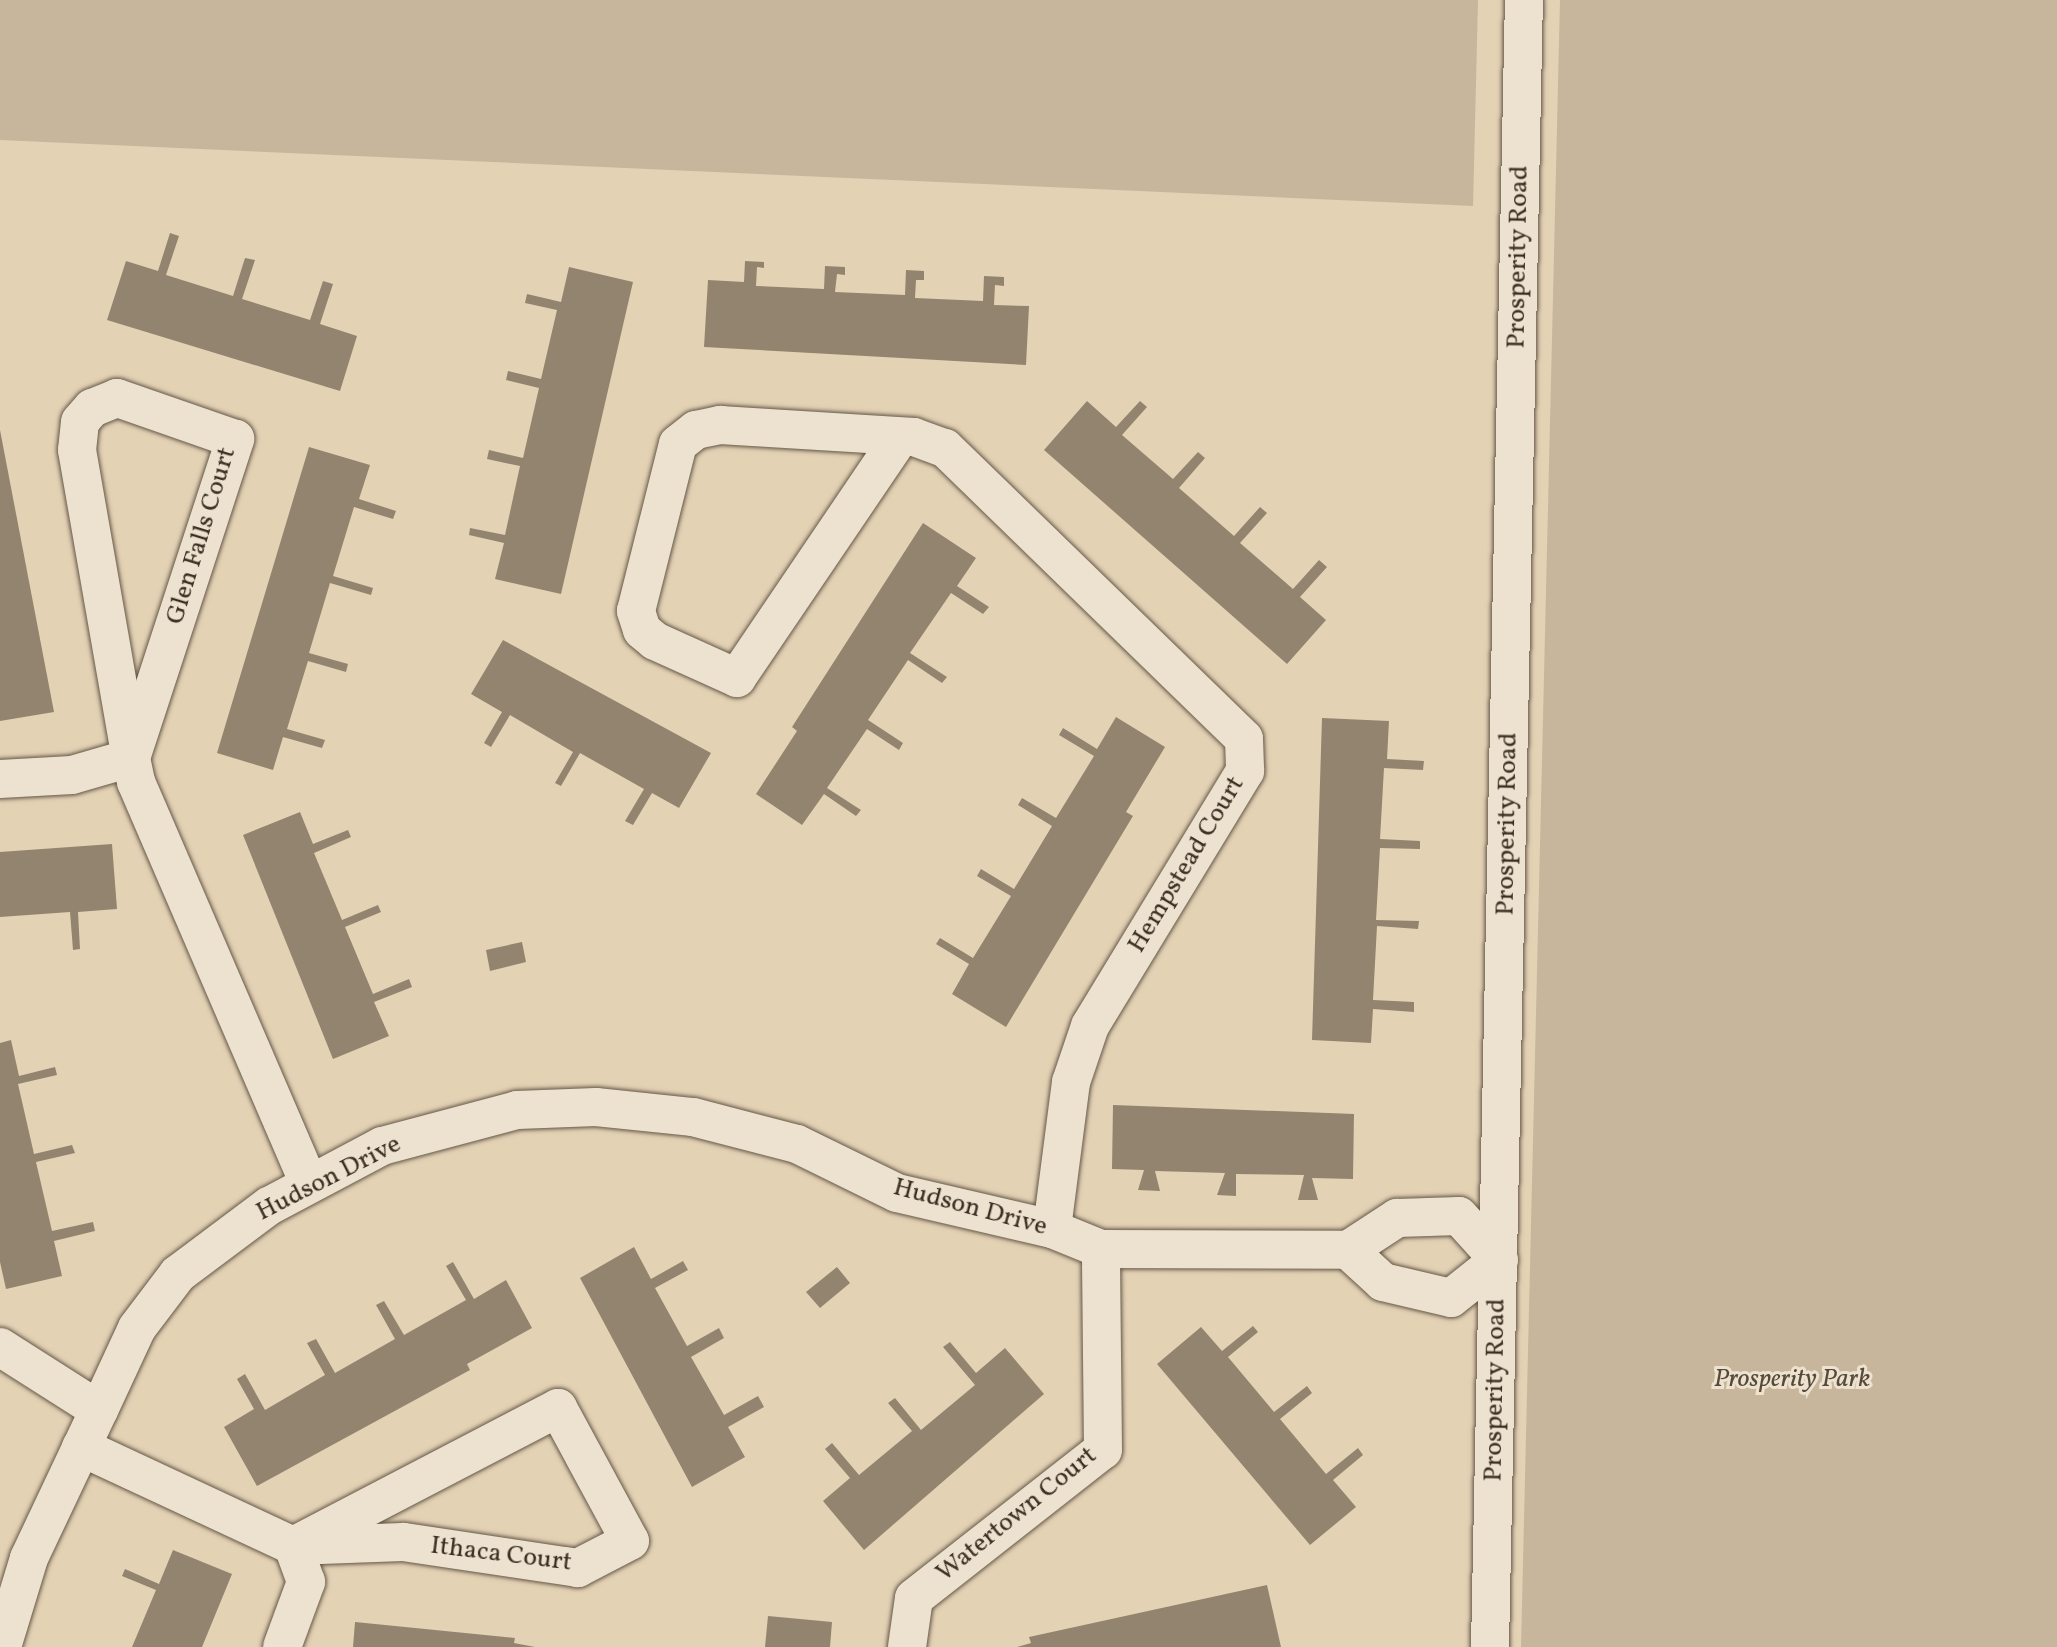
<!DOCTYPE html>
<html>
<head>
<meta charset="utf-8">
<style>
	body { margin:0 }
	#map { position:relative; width:2057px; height:1647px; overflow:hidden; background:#e4d2b5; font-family:Vollkorn,serif }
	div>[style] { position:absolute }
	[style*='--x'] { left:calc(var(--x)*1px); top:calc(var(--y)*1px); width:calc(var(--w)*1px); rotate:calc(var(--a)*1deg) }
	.green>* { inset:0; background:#c7b69c }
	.building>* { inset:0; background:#92846e }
	.roads { filter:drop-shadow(0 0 2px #645847) drop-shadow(0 0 2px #645847) }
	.minor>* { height:38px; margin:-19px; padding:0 19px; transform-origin:19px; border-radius:19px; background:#ede2cf }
	.tertiary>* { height:38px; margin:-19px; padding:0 19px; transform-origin:19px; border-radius:19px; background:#ede2cf }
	span { translate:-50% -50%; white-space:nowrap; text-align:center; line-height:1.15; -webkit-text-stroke:6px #ede2cf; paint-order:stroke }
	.street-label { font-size:26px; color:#3a2f22 }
	.park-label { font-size:26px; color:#564a3a; font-style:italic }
</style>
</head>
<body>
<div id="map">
	<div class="green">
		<div style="clip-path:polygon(0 0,1478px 0,1473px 206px,0 140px)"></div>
		<div style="clip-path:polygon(1560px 0,2057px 0,2057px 1647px,1521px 1647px)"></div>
	</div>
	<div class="building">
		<div style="clip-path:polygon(170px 233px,179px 236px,166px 275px,233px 296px,245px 258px,255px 260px,242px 299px,310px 320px,323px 281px,333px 284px,320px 324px,357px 336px,340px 391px,107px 320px,126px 261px,158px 271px)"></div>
		<div style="clip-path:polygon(745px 261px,764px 262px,764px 268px,757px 267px,756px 286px,824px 289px,825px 266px,845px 267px,845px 275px,837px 274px,835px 292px,905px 295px,906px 270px,924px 271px,924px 280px,916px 280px,915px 298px,983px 301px,984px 276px,1004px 277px,1004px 286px,995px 285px,994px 305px,1029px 306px,1026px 365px,704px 347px,708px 280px,744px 282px)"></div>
		<div style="clip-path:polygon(569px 267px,633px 282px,561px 594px,495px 579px,504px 543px,469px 535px,470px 528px,505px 535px,520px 466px,487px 459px,489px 450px,523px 458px,539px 388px,506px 380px,508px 371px,541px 379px,557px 310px,525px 303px,527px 294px,561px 302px)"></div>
		<div style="clip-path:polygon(1087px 401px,1116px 427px,1140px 401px,1147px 407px,1122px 435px,1173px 479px,1198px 452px,1205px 458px,1179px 488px,1234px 536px,1260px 507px,1267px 513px,1240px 543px,1293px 589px,1319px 560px,1327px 567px,1300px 597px,1326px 620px,1287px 664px,1044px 450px)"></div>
		<div style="clip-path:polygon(0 430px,54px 712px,0 721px)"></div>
		<div style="clip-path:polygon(309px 447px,370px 465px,359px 499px,396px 511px,393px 519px,354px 507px,333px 576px,373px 588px,371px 595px,330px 583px,309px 653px,348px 664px,346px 672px,308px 661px,287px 729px,325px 740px,322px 748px,283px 737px,273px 770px,217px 753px)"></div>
		<div style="clip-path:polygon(923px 523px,976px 558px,957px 586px,989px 607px,983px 614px,951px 593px,910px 653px,947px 677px,942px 683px,908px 660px,868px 720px,903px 743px,899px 750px,867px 729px,827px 788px,861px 810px,856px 816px,824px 794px,802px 825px,756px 794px,797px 731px,792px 727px)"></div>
		<div style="clip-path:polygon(503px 640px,711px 753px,679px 808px,652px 793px,633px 825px,625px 821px,644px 789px,580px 753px,561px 786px,555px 783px,573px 752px,510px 715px,491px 747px,484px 743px,502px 712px,471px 694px)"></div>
		<div style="clip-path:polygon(1116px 717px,1165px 747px,1126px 812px,1133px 816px,1006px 1027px,952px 994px,969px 964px,936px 944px,940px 938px,973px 958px,1011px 896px,977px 876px,981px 869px,1014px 889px,1052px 826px,1018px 805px,1022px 798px,1056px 818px,1094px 756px,1059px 735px,1063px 728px,1097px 749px)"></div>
		<div style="clip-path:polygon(1322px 718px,1389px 721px,1387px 759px,1424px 761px,1423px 770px,1384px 768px,1380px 839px,1420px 841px,1420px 849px,1380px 848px,1376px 920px,1419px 921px,1418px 929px,1377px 926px,1373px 1000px,1414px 1002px,1414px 1012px,1373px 1009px,1371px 1043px,1312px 1040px)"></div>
		<div style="clip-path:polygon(300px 812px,313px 844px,348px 830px,351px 837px,314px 853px,342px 920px,378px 905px,381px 912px,345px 927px,373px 994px,409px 979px,412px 987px,374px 1002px,389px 1036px,333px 1059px,243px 835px)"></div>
		<div style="clip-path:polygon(112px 844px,117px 909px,78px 912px,80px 949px,73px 950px,70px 912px,0 917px,0 852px)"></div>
		<div style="clip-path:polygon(522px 942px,526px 962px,490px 971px,486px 950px)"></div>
		<div style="clip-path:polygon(11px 1040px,19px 1076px,55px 1067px,57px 1075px,18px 1084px,34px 1154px,72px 1145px,75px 1153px,36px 1162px,52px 1231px,93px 1222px,95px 1231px,54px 1241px,62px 1276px,6px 1289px,0 1262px,0 1043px)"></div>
		<div style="clip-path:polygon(1113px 1105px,1354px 1114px,1353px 1179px,1312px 1178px,1318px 1200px,1298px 1200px,1304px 1175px,1236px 1174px,1236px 1196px,1217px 1195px,1225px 1173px,1155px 1171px,1160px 1191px,1138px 1190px,1144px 1170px,1112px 1169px)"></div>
		<div style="clip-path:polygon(634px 1247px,651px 1279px,683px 1261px,688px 1270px,655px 1288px,687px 1346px,719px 1328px,724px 1338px,691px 1357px,724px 1415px,758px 1396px,764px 1407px,728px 1427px,745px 1457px,692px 1487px,580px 1278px)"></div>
		<div style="clip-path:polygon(453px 1262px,474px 1299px,506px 1280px,532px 1328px,467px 1364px,470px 1370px,257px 1486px,224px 1427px,254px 1409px,237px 1379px,245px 1374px,265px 1410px,325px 1375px,307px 1343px,316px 1339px,335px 1373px,395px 1339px,376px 1305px,384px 1301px,404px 1335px,466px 1300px,446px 1266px)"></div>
		<div style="clip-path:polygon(837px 1267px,850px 1283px,820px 1308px,806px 1292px)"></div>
		<div style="clip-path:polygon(1253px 1326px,1258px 1332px,1228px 1357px,1274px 1412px,1307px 1386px,1312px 1393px,1280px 1419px,1326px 1474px,1358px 1448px,1363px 1455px,1333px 1480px,1356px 1507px,1310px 1545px,1157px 1364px,1201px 1327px,1222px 1351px)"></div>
		<div style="clip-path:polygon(950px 1342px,976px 1373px,1005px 1348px,1044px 1394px,864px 1550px,823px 1501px,850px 1478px,825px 1449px,832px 1443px,859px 1475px,912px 1431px,888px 1403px,895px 1398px,921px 1430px,975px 1385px,943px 1347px)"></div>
		<div style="clip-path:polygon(173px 1550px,232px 1574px,202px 1647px,132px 1647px,156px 1590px,122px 1576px,125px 1569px,159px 1584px)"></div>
		<div style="clip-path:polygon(1267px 1585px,1281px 1647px,1017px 1647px,1031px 1643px,1029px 1637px)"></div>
		<div style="clip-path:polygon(768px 1616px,832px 1622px,830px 1647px,765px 1647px)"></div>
		<div style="clip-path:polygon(355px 1622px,515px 1638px,514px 1643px,535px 1647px,353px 1647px)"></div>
	</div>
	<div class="roads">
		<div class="minor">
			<div style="--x:900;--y:437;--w:291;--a:124.1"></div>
			<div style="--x:737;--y:678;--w:90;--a:-155.7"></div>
			<div style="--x:655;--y:641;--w:17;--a:-140"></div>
			<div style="--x:642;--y:630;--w:20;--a:-108"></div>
			<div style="--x:636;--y:611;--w:172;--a:-75.9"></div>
			<div style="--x:678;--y:444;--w:23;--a:-38"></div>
			<div style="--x:696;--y:430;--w:25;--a:-12"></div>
			<div style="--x:720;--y:425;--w:194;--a:3.5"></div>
			<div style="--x:914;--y:437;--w:33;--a:20"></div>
			<div style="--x:945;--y:448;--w:417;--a:44.2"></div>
			<div style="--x:1244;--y:739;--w:32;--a:88"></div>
			<div style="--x:1245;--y:771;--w:298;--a:121.3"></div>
			<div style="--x:1090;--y:1026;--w:59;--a:108.7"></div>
			<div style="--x:1071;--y:1082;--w:148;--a:97.4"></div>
			<div style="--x:131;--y:758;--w:336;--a:-71.9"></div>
			<div style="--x:235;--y:439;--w:125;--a:-160.8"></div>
			<div style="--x:117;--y:398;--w:27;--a:158"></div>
			<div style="--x:92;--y:408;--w:18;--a:131"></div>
			<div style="--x:80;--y:422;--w:28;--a:96"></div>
			<div style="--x:77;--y:450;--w:313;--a:80.1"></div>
			<div style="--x:131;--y:758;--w:25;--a:78"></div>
			<div style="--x:136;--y:782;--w:437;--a:66.7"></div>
			<div style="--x:0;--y:779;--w:72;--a:-3.2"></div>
			<div style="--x:72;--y:775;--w:61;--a:-16.1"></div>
			<div style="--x:0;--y:1347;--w:117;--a:32.5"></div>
			<div style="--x:81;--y:1447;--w:234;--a:25"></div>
			<div style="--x:293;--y:1546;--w:299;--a:-27.5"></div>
			<div style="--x:558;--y:1408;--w:151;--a:61.6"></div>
			<div style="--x:630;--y:1541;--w:59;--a:152.6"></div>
			<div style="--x:578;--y:1568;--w:177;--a:-171.5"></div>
			<div style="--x:403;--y:1542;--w:110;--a:177.9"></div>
			<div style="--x:293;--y:1546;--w:38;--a:70"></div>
			<div style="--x:306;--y:1582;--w:69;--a:110.3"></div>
			<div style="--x:2;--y:1647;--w:93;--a:-73.1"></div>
			<div style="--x:29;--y:1558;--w:164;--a:-64.7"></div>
			<div style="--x:99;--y:1410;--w:90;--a:-65.1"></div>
			<div style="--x:137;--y:1328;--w:68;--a:-52.8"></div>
			<div style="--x:178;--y:1274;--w:114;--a:-36.8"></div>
			<div style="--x:269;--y:1206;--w:128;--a:-28"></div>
			<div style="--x:382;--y:1146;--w:140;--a:-14.9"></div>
			<div style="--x:517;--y:1110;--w:79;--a:-2.2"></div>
			<div style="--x:596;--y:1107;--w:98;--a:5.9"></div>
			<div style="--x:693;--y:1117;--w:107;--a:14.6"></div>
			<div style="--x:797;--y:1144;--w:111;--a:26.1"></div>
			<div style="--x:897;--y:1193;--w:159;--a:13.1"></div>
			<div style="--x:1052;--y:1229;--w:53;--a:22.2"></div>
			<div style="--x:1101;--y:1249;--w:247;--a:0.2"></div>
			<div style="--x:1348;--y:1250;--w:59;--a:-33.1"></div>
			<div style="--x:1397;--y:1218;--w:62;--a:-1.8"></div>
			<div style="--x:1459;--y:1216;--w:59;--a:47.7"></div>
			<div style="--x:1499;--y:1260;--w:61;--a:141.6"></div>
			<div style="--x:1451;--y:1298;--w:70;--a:-166.8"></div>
			<div style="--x:1383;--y:1282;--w:47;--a:-137.6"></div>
			<div style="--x:907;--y:1647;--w:49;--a:-81.9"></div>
			<div style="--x:914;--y:1598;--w:240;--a:-38.1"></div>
			<div style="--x:1103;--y:1450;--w:201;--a:-90.6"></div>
		</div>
		<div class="tertiary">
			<div style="--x:1490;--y:1647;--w:1647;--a:-88.82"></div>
		</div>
	</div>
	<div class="street-label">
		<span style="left:1519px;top:257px;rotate:-89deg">Prosperity Road</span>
		<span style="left:202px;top:536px;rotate:-73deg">Glen Falls Court</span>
		<span style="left:1508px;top:824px;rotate:-89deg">Prosperity Road</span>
		<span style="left:1187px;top:865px;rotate:-59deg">Hempstead Court</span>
		<span style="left:329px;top:1179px;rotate:-27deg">Hudson Drive</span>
		<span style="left:970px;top:1208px;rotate:15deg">Hudson Drive</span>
		<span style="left:1496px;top:1390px;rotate:-89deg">Prosperity Road</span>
		<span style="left:1017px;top:1515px;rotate:-39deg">Watertown Court</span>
		<span style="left:501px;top:1555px;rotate:7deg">Ithaca Court</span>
	</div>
	<div class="park-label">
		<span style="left:1792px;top:1380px">Prosperity Park</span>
	</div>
</div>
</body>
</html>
